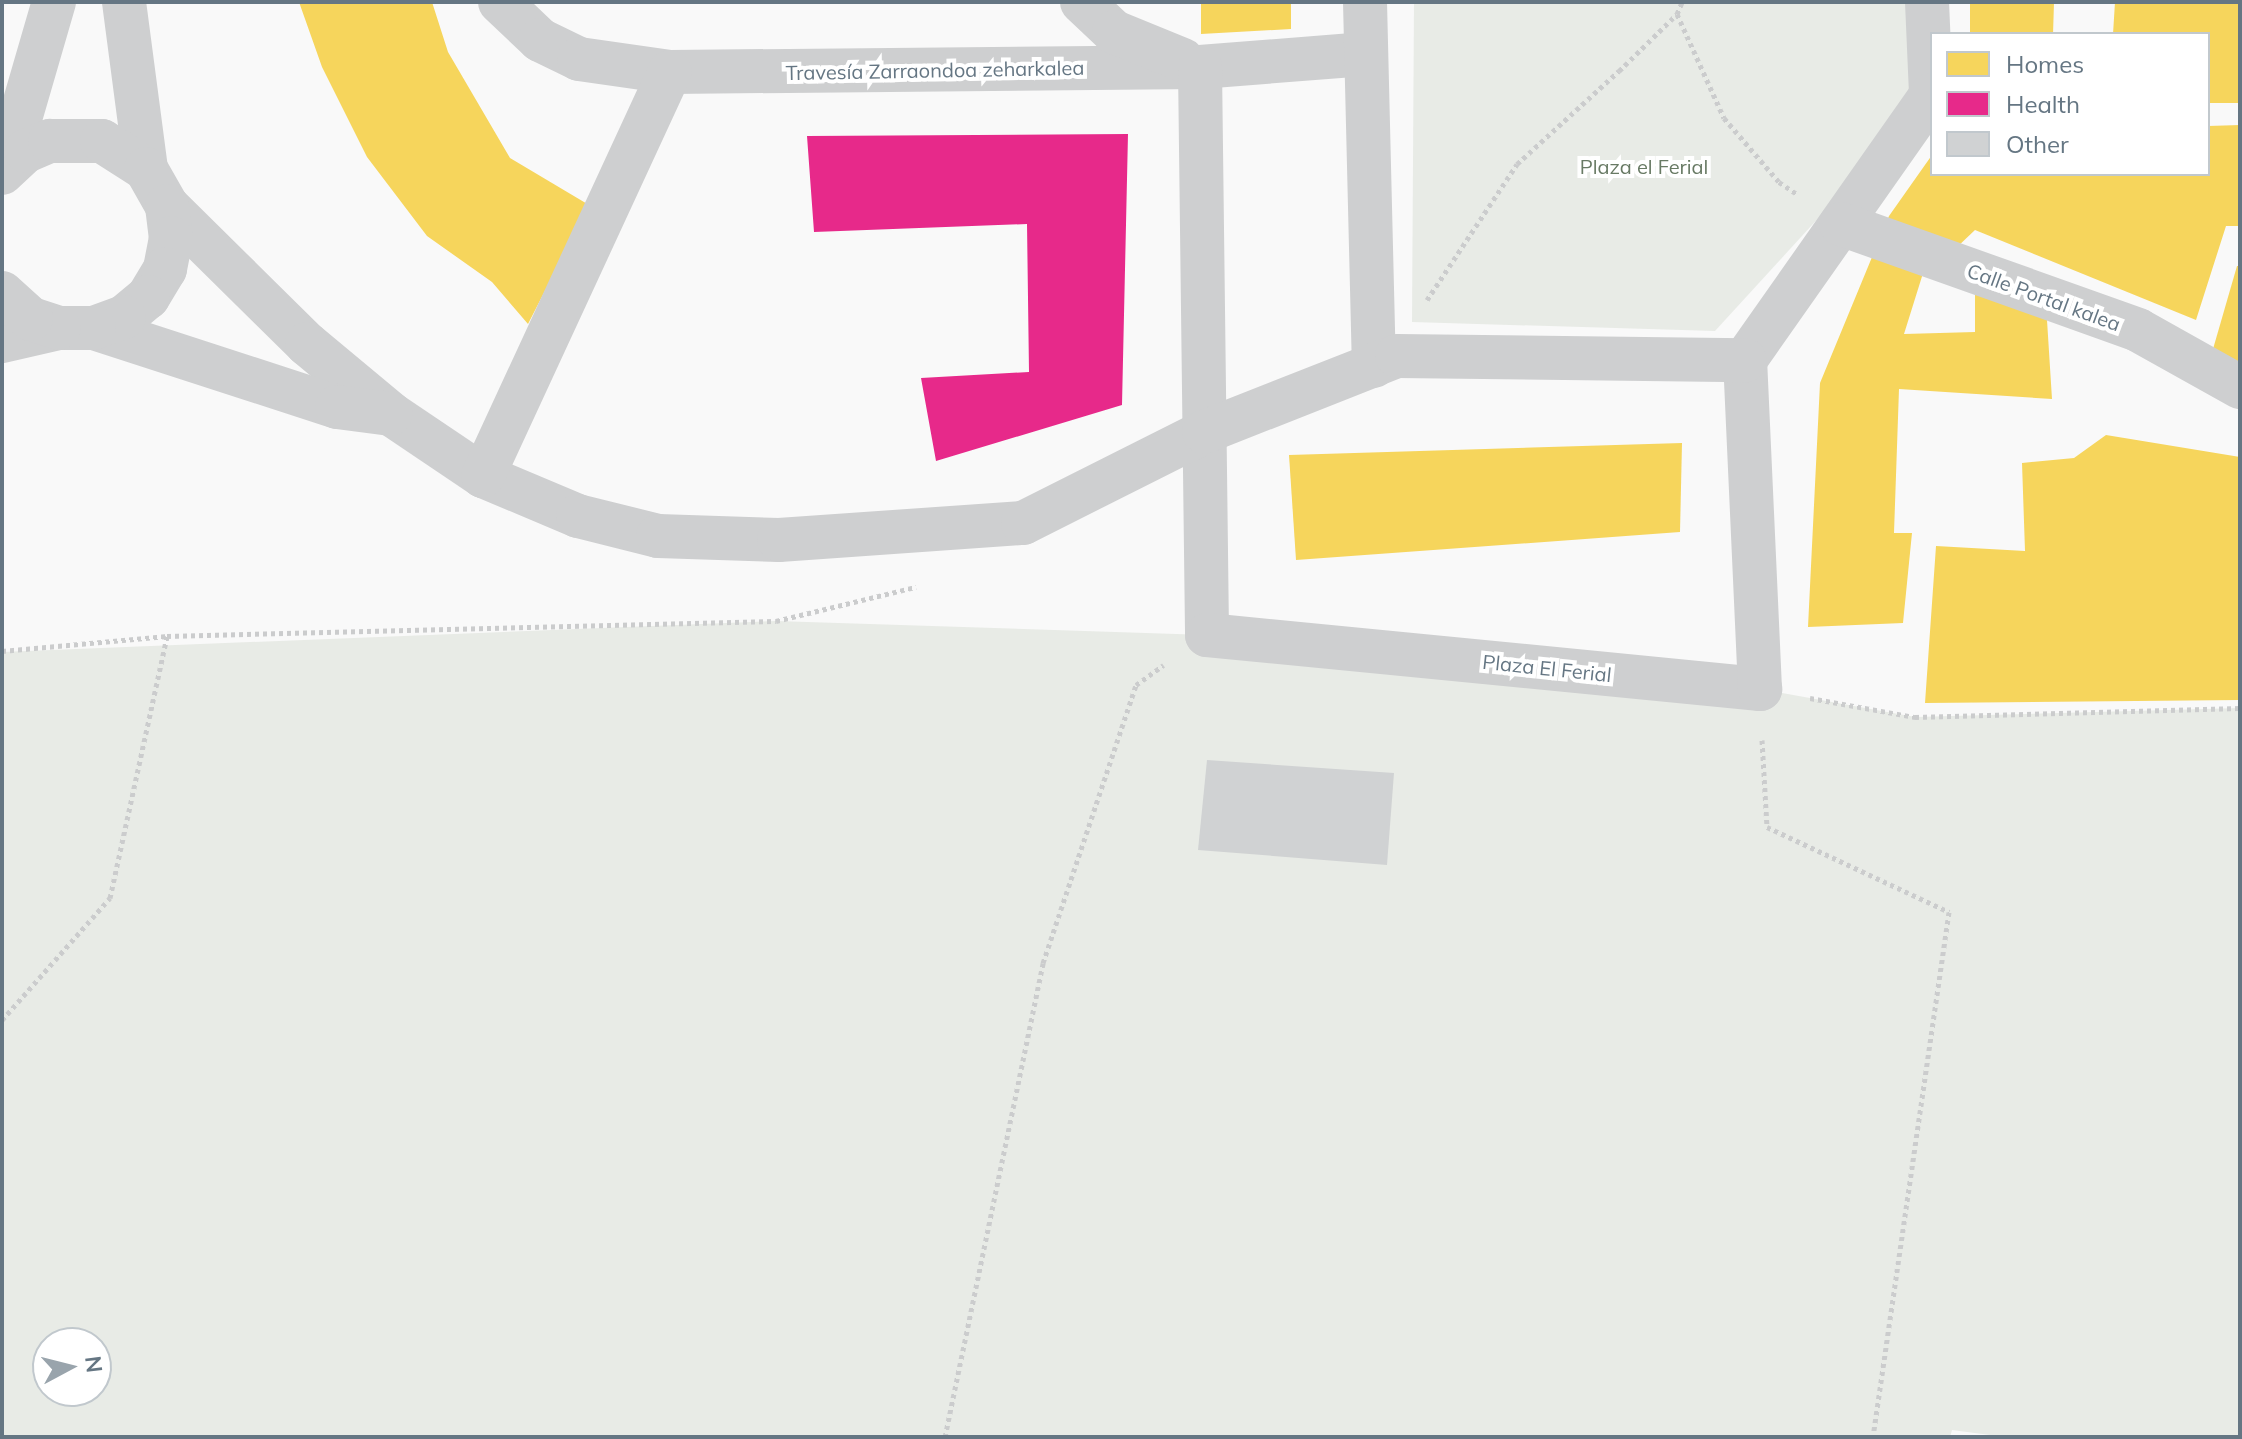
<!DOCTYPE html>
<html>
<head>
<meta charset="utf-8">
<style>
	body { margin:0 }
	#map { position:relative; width:2242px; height:1439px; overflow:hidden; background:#f9f9f9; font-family:Mulish,sans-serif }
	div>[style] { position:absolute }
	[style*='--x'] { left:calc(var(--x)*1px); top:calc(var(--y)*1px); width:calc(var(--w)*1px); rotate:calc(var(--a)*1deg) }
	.green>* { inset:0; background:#e8ebe6 }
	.homes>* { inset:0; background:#f6d55c }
	.health>* { inset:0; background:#e7298a }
	.building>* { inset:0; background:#d0d2d3 }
	.path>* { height:5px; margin-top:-2.5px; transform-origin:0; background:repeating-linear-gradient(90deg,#cbcccd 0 4px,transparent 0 8px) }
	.pedestrian>* { height:44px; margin:-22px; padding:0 22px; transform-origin:22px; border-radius:22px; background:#cecfd0 }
	.minor>* { height:44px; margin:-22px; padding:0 22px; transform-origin:22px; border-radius:22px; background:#cecfd0 }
	.tertiary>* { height:44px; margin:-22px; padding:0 22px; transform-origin:22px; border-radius:22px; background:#cecfd0 }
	span { translate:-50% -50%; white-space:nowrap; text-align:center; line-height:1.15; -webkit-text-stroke:8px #fff; paint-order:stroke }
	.street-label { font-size:20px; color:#657683 }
	.park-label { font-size:20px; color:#687a64 }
	.frame { position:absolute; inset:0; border:4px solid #657683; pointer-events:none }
	.legend { position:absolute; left:1930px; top:32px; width:280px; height:144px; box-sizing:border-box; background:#fff; border:2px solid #c1c8cd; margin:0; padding:10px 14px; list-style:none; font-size:24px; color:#657683 }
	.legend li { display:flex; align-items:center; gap:16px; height:40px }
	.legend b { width:40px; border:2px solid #c1c8cd }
	.north { position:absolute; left:32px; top:1327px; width:80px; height:80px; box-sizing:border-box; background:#fff; border:2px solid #c1c8cd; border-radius:50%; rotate:83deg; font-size:22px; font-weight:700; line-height:32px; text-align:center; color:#657683 }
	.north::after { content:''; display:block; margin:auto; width:28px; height:36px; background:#99a4ac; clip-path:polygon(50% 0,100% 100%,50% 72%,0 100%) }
</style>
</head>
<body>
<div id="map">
	<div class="green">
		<div style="clip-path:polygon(1414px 2px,1927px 2px,1931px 95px,1715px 331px,1412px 322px)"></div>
		<div style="clip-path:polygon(evenodd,776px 621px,1207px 635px,1760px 689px,1915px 717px,2240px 708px,2240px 1437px,2005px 1437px,1952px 1430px,1950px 1437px,2px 1437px,2px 652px,776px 621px,48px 1343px,96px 1343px,96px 1391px,48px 1391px,48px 1343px)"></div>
	</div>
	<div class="homes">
		<div style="clip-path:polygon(299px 2px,432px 2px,448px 52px,510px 158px,589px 205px,528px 324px,492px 282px,427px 236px,367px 157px,322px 67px)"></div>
		<div style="clip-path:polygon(1201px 2px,1291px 2px,1291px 29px,1201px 34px)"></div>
		<div style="clip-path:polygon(1970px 2px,2054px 2px,2053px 34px,1970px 34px)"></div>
		<div style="clip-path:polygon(2115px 2px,2240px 2px,2240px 103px,2208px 103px,2208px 34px,2113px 34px)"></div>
		<div style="clip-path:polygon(2240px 125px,2240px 226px,2226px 226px,2196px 320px,1975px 230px,1955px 249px,1934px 238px,1904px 334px,1975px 332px,1975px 291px,2047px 320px,2052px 399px,1899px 389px,1894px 533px,1912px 533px,1903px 623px,1808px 627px,1820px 383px,1889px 216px,1932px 155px,1932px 174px,2208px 174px,2208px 126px)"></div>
		<div style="clip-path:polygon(2237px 266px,2240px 266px,2240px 368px,2211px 356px)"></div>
		<div style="clip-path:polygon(2106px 435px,2240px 457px,2240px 700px,1925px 703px,1936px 546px,2025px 551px,2022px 463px,2074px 458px)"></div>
		<div style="clip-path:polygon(1682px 443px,1680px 532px,1296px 560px,1289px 455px)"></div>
	</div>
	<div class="health">
		<div style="clip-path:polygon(1128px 134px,1122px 405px,936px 461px,921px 378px,1029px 372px,1027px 224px,814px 232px,807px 136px)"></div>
	</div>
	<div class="building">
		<div style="clip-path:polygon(1207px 760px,1394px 773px,1387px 865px,1198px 850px)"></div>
	</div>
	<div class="path">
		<div style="--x:1677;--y:14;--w:114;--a:65.7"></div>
		<div style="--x:1724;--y:118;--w:84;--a:49.3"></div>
		<div style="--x:1779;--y:182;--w:22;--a:34"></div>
		<div style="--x:1427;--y:300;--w:163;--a:-56.5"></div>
		<div style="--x:1517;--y:164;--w:138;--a:-42.4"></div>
		<div style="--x:1619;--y:71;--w:81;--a:-44.5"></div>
		<div style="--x:1677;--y:14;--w:13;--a:-67"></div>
		<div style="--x:2;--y:651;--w:166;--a:-5.2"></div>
		<div style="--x:167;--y:636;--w:609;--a:-1.41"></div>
		<div style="--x:776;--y:621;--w:144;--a:-13.7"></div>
		<div style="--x:1810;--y:698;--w:107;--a:10.3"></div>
		<div style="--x:1915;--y:717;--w:325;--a:-1.6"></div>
		<div style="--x:1762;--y:740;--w:87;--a:86.7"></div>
		<div style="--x:1767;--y:827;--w:201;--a:25"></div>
		<div style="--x:1949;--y:912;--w:530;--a:98.24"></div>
		<div style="--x:2;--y:1020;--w:163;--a:-48.5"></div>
		<div style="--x:110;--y:898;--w:268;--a:-77.7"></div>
		<div style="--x:945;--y:1437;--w:484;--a:-78.3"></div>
		<div style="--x:1043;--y:963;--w:293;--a:-71.5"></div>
		<div style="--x:1136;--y:685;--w:34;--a:-36"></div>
	</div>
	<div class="pedestrian">
		<div style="--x:1927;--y:2;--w:93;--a:87.5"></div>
	</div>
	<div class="minor">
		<div style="--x:500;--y:2;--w:55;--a:43.5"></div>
		<div style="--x:540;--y:40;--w:43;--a:26"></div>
		<div style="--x:579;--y:59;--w:92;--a:8.1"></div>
		<div style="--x:670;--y:72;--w:530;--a:-0.54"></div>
		<div style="--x:1200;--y:67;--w:166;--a:-4.5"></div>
		<div style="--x:1082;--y:2;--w:44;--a:43.2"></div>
		<div style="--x:1114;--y:32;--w:74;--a:22.1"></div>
		<div style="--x:1365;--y:2;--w:364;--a:88.6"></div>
		<div style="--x:1200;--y:67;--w:568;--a:89.29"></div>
		<div style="--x:1207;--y:635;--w:556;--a:5.58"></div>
		<div style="--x:1760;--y:689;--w:329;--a:-92.6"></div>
		<div style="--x:1745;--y:360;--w:324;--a:-54.9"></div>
		<div style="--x:167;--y:206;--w:197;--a:44.6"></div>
		<div style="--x:307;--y:344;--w:109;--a:39.8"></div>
		<div style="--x:391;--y:414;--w:111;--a:34"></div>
		<div style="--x:483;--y:476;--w:103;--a:22.8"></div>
		<div style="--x:578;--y:516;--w:82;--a:14"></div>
		<div style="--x:658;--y:536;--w:121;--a:1.9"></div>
		<div style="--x:779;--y:540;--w:245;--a:-4"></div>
		<div style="--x:1023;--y:523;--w:203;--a:-26.7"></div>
		<div style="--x:1204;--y:432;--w:207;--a:-21.5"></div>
		<div style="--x:1397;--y:356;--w:348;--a:0.7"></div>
		<div style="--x:1841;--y:224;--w:315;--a:19.6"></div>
		<div style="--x:2138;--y:330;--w:117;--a:29.2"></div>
		<div style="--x:94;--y:328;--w:256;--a:18"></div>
		<div style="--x:337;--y:407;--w:54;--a:7.4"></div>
		<div style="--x:2;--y:341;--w:58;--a:-12.8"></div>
		<div style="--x:483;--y:476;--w:445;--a:-65.2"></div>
	</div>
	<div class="tertiary">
		<div style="--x:124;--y:2;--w:168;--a:82.5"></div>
		<div style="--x:6;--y:167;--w:172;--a:-73.8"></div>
		<div style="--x:2;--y:173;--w:33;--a:-43"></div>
		<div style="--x:26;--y:151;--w:26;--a:-23"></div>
		<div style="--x:50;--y:141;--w:52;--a:0"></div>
		<div style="--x:102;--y:141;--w:52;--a:32.5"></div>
		<div style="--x:146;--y:169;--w:43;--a:60.4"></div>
		<div style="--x:167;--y:206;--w:32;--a:83"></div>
		<div style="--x:171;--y:238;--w:32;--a:101"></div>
		<div style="--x:165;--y:269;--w:33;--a:121"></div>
		<div style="--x:148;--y:297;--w:31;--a:140"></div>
		<div style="--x:124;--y:317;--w:32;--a:160"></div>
		<div style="--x:94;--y:328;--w:35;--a:180"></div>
		<div style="--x:59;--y:328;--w:29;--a:-162"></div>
		<div style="--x:31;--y:319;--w:39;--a:-138"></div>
	</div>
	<div class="street-label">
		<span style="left:935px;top:70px;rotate:-1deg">Travesía Zarraondoa zeharkalea</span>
		<span style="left:2044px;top:297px;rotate:20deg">Calle Portal kalea</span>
		<span style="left:1547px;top:668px;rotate:6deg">Plaza El Ferial</span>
	</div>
	<div class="park-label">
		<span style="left:1644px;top:166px">Plaza el Ferial</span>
	</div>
	<div class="frame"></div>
	<ul class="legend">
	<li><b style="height:22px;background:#f6d55c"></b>Homes</li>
	<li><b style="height:22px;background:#e7298a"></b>Health</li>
	<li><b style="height:22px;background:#d0d2d3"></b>Other</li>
	</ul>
	<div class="north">N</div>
</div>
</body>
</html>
